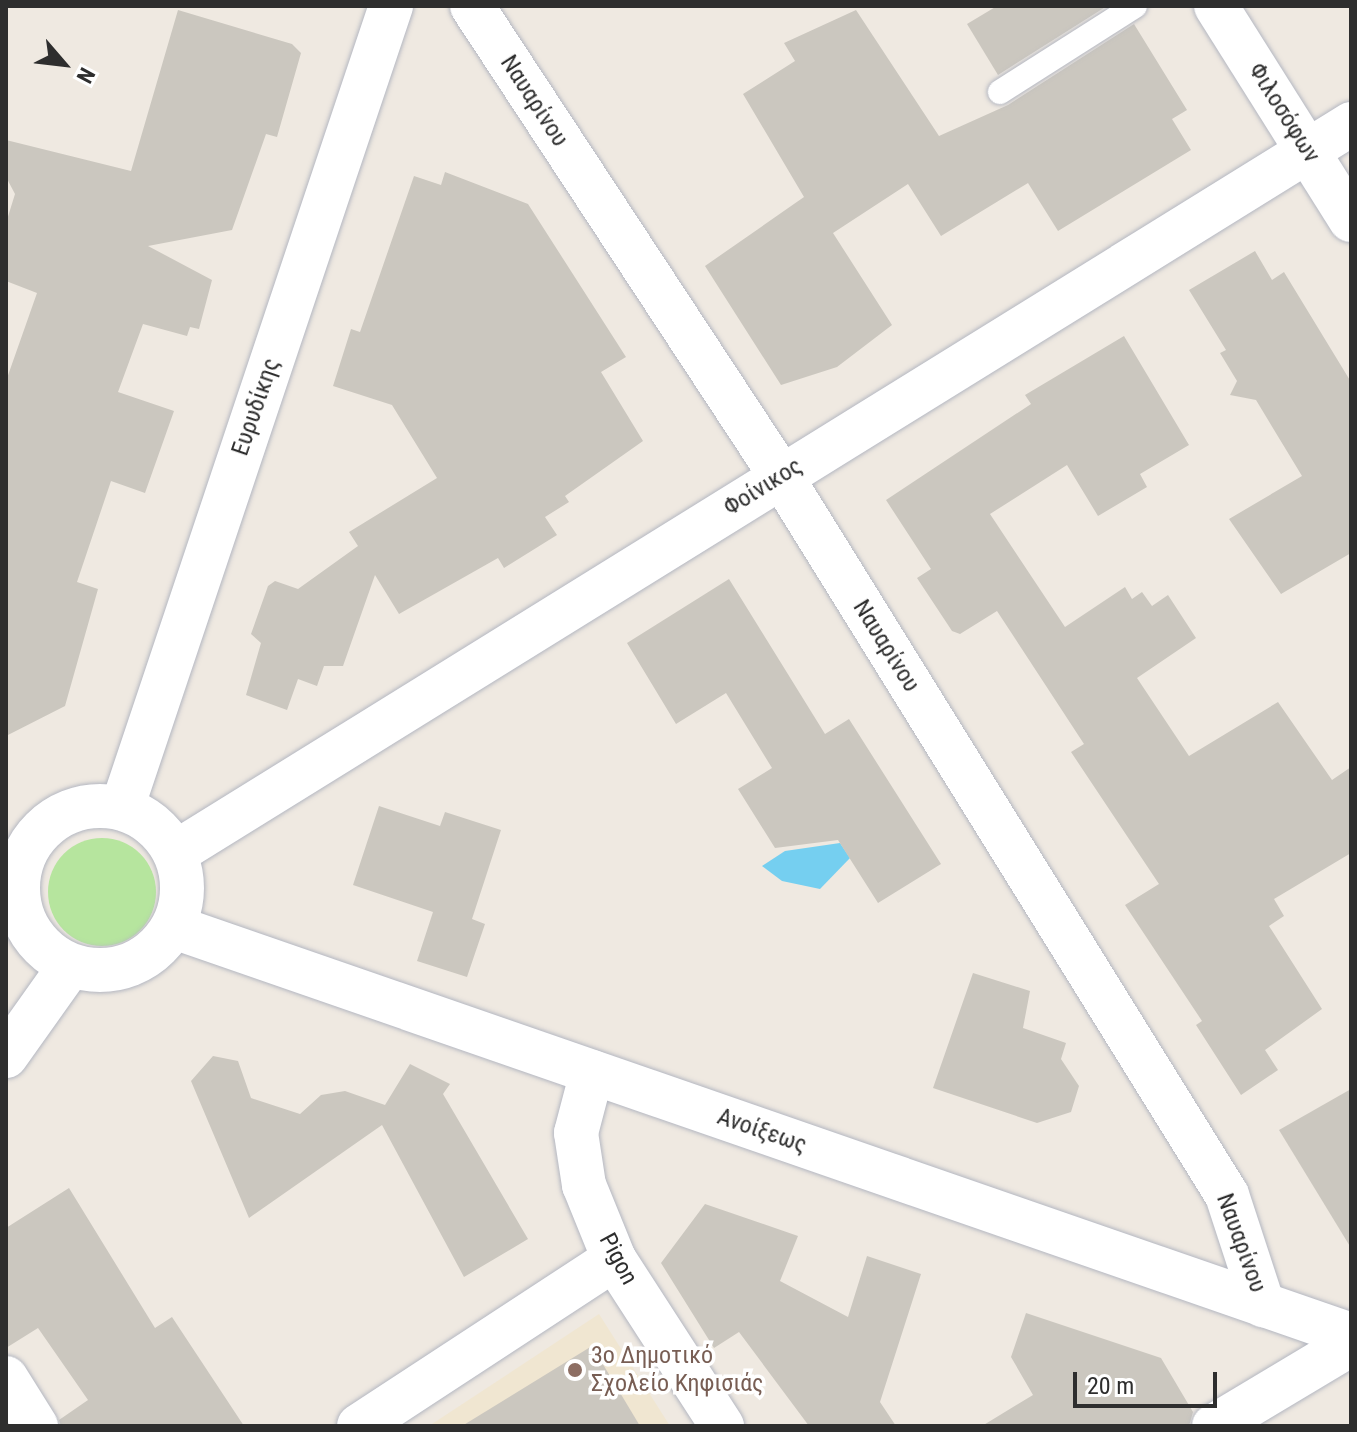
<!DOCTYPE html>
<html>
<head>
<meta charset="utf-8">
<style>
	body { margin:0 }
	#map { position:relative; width:1357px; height:1432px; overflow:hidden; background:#efe9e1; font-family:"Roboto Condensed",sans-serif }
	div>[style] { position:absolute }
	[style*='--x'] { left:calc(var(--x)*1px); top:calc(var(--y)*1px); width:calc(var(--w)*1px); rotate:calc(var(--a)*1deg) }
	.education>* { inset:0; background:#f0e6d1 }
	.green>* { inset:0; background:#b6e59e }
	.round { border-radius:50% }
	.water>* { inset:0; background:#75cff0 }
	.building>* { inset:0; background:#cbc7bf }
	.roads { filter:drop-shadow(0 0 2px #b4b7c1) drop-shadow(0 0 2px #b4b7c1) }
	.lane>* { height:24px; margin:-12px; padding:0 12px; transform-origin:12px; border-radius:12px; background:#fff }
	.street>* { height:44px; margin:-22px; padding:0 22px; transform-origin:22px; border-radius:22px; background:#fff }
	.street>.ring { margin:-22px; padding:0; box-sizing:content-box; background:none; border:44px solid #fff; border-radius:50% }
	.dots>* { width:22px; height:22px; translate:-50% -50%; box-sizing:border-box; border:4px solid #fff; border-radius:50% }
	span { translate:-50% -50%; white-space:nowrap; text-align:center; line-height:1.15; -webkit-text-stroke:7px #fff; paint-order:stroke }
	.street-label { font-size:24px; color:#2e2e2e }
	.education-label { font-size:24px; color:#785e54 }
	.left { translate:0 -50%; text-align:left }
	.frame { position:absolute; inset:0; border:8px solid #2e2e2e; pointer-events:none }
	.north { position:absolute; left:24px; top:24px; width:80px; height:80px; -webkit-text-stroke:6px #fff; paint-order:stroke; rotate:118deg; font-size:22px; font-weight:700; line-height:32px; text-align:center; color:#2e2e2e }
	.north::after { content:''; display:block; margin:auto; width:28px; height:36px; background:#2e2e2e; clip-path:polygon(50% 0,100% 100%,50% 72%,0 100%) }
	.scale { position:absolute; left:1073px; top:1372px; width:144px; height:36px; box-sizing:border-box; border:4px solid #2e2e2e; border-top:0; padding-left:10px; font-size:24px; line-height:28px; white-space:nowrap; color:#2e2e2e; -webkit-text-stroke:6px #fff; paint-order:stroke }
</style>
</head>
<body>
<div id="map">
	<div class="education">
		<div style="clip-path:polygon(599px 1314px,670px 1426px,429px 1426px)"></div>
	</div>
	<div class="green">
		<div class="round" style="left:48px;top:838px;width:108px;height:108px"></div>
	</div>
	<div class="water">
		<div style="clip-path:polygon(840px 843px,850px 858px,820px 889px,782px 881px,762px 866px,785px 851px)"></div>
	</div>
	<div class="building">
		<div style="clip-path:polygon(997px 6px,1107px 6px,998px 75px,967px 24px)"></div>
		<div style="clip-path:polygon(178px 10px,292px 44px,301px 53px,277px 137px,266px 134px,232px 230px,148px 246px,212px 280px,199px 329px,190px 327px,187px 336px,143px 324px,118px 392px,174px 411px,145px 493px,111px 481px,77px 582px,98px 589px,65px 706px,6px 736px,6px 381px,37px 293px,6px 281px,6px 223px,15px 194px,6px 177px,6px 140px,131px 171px)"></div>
		<div style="clip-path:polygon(856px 10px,939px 136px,1008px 105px,1134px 24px,1187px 110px,1172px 119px,1191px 150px,1058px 231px,1028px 183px,941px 236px,908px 184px,833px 233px,892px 325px,837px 367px,781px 385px,705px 266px,804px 197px,743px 94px,795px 61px,784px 43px)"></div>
		<div style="clip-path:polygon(445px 172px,528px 204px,626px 357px,601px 372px,643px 441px,565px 496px,569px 502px,545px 517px,557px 535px,504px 568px,498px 558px,399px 614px,375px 575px,343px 666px,324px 666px,317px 686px,298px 679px,287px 710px,246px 695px,261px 643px,251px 634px,268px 586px,275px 581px,298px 589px,358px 546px,349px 532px,437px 478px,392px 405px,333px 386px,351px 329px,360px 332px,414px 176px,441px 185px)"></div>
		<div style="clip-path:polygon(1255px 251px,1272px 280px,1284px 272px,1351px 382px,1351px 553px,1281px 594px,1229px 519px,1302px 476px,1256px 400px,1230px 395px,1237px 381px,1220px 353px,1226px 350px,1189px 290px)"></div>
		<div style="clip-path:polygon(1124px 336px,1189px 445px,1140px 474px,1147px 487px,1098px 516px,1067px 465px,990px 514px,1065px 627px,1125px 587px,1132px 599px,1142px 592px,1152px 606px,1168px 595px,1196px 638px,1137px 678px,1189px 756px,1278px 702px,1332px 780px,1351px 767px,1351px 853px,1274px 899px,1284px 916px,1269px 926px,1322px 1009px,1265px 1050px,1278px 1070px,1241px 1095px,1196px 1025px,1202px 1021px,1125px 905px,1159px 884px,1071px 752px,1084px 744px,997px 611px,960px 634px,952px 631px,917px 578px,931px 569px,886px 500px,1031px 404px,1025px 395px)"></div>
		<div style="clip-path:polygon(729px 579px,825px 734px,849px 719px,941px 864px,878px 903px,838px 840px,775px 848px,738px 789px,772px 768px,726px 693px,676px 724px,627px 643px)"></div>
		<div style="clip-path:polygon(379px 806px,440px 826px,445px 812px,501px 830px,472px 919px,485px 924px,467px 977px,417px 961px,433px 912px,353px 885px)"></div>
		<div style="clip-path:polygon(973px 973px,1030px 991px,1023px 1028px,1066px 1043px,1061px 1059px,1079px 1086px,1071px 1112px,1037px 1123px,933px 1088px)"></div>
		<div style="clip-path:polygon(213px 1056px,238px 1061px,251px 1098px,300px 1114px,321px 1095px,345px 1091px,385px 1105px,410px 1064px,450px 1084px,443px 1094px,528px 1239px,464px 1277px,382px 1125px,249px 1218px,191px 1081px)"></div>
		<div style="clip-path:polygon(1351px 1089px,1351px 1248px,1279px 1130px)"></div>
		<div style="clip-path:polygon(69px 1188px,155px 1328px,172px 1317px,244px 1426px,61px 1426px,59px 1420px,88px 1400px,38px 1328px,6px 1348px,6px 1228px)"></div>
		<div style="clip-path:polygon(705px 1204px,798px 1236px,780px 1281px,848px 1317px,867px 1256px,921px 1274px,880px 1402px,896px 1426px,809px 1426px,739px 1332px,714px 1348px,661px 1263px)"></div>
		<div style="clip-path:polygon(1026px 1313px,1161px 1358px,1193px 1412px,1189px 1426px,982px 1426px,1033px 1395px,1011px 1357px)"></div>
		<div style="clip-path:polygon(592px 1346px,640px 1426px,462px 1426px)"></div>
	</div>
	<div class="roads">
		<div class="lane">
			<div style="--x:1000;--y:92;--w:160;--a:-32.5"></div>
		</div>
		<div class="street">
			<div style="--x:472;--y:6;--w:562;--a:56.68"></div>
			<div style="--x:781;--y:476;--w:846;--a:58.19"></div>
			<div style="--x:1227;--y:1195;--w:116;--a:71.9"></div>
			<div style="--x:1216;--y:6;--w:253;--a:57.8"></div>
			<div class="ring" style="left:18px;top:806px;width:120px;height:120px"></div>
			<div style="--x:122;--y:808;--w:846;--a:-71.46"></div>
			<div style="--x:175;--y:853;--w:1384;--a:-31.79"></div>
			<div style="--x:174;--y:927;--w:1246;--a:19.12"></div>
			<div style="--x:6;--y:1056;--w:110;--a:-54.6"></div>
			<div style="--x:592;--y:1072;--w:63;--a:104.7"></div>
			<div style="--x:576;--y:1133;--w:53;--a:81.3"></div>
			<div style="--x:584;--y:1185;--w:80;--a:67.9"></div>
			<div style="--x:614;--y:1259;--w:199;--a:57.1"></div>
			<div style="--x:6;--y:1378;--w:57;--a:58"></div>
			<div style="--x:359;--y:1426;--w:305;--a:-33.2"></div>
			<div style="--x:1214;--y:1426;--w:160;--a:-30.9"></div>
		</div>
	</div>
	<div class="dots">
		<div style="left:575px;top:1370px;background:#8d6e63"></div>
	</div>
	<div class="street-label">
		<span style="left:534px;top:101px;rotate:57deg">Ναυαρίνου</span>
		<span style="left:1284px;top:113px;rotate:58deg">Φιλοσόφων</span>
		<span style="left:256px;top:407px;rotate:-71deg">Ευρυδίκης</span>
		<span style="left:763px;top:487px;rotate:-32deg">Φοίνικος</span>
		<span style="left:886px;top:646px;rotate:58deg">Ναυαρίνου</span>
		<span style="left:762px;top:1131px;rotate:19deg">Ανοίξεως</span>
		<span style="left:1241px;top:1243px;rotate:70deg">Ναυαρίνου</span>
		<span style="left:618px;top:1259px;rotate:62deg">Pigon</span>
	</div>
	<div class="education-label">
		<span class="left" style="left:591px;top:1370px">3ο Δημοτικό<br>Σχολείο Κηφισιάς</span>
	</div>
	<div class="frame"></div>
	<div class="north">N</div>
	<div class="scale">20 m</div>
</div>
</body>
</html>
